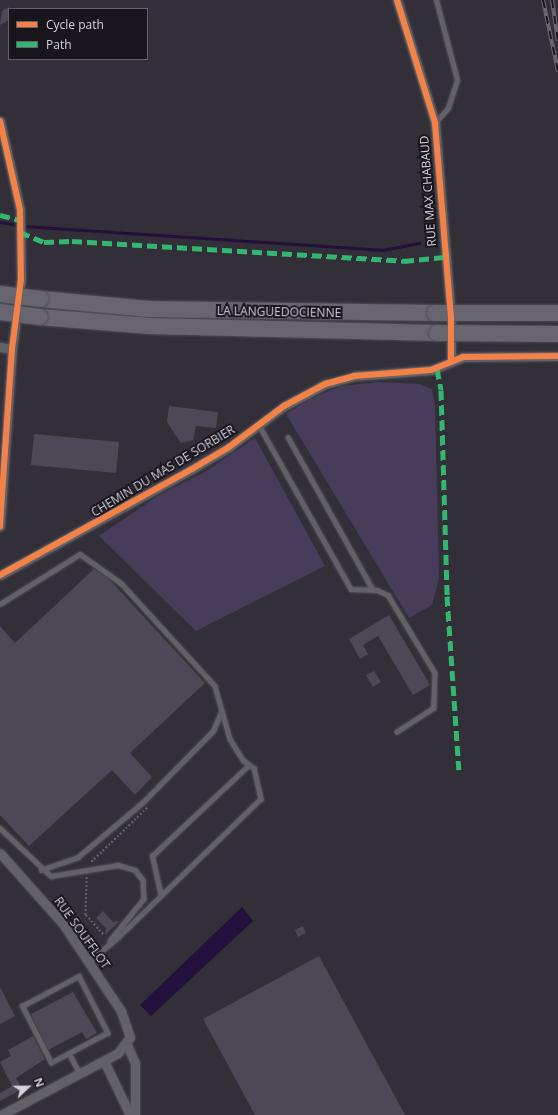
<!DOCTYPE html>
<html>
<head>
<meta charset="utf-8">
<style>
	body { margin:0 }
	#map { position:relative; width:558px; height:1115px; overflow:hidden; background:#322f38; font-family:"Open Sans",sans-serif }
	div>[style] { position:absolute }
	[style*='--x'] { left:calc(var(--x)*1px); top:calc(var(--y)*1px); width:calc(var(--w)*1px); rotate:calc(var(--a)*1deg) }
	.green>* { inset:0; background:#473d5b }
	.water>* { inset:0; background:#24103d }
	.stream>* { height:2.5px; margin:-1.25px; padding:0 1.25px; transform-origin:1.25px; border-radius:1.25px; background:#24103d }
	.building>* { inset:0; background:#4d4856 }
	.path>* { height:1.5px; margin-top:-0.75px; transform-origin:0; background:repeating-linear-gradient(90deg,#636167 0 2px,transparent 0 4px) }
	.roads { filter:drop-shadow(0 0 1px #4f4d54) drop-shadow(0 0 1px #4f4d54) }
	.service>* { height:4.5px; margin:-2.25px; padding:0 2.25px; transform-origin:2.25px; border-radius:2.25px; background:#636168 }
	.minor>* { height:9px; margin:-4.5px; padding:0 4.5px; transform-origin:4.5px; border-radius:4.5px; background:#636168 }
	.motorway>* { height:16px; margin:-8px; padding:0 8px; transform-origin:8px; border-radius:8px; background:#686470 }
	.rail>* { height:4px; margin-top:-2px; transform-origin:0; background:repeating-linear-gradient(90deg,#18151d 0 8px,#6c6a6f 0 16px); box-sizing:border-box; border-block:1px solid #6c6a6f }
	.bridges { filter:drop-shadow(0 0 1px #4f4d54) drop-shadow(0 0 1px #4f4d54) }
	.motorway-bridge>* { height:16px; margin:-8px; padding:0 8px; transform-origin:8px; border-radius:8px; background:#686470 }
	.quiet>* { height:5px; margin-top:-2.5px; transform-origin:0; background:repeating-linear-gradient(90deg,#33b770 0 10px,transparent 0 15px) }
	.cycleway>* { height:6px; margin:-3px; padding:0 3px; transform-origin:3px; border-radius:3px; background:#f48246 }
	span { translate:-50% -50%; white-space:nowrap; text-align:center; line-height:1.15; -webkit-text-stroke:4px #18151d; paint-order:stroke }
	.street-label { font-size:12px; color:#d6d2dd }
	.legend { position:absolute; left:8px; top:8px; width:140px; height:52px; box-sizing:border-box; background:#18151d; border:1px solid #64616a; margin:0; padding:5px 7px; list-style:none; font-size:12px; color:#d6d2dd }
	.legend li { display:flex; align-items:center; gap:8px; height:20px }
	.legend b { width:20px; border:1px solid #64616a }
	.north { position:absolute; left:8px; top:1067px; width:40px; height:40px; -webkit-text-stroke:3px #18151d; paint-order:stroke; rotate:68deg; font-size:11px; font-weight:700; line-height:16px; text-align:center; color:#d6d2dd }
	.north::after { content:''; display:block; margin:auto; width:14px; height:18px; background:#d6d2dd; clip-path:polygon(50% 0,100% 100%,50% 72%,0 100%) }
</style>
</head>
<body>
<div id="map">
	<div class="green">
		<div style="clip-path:polygon(379px 382px,419px 384px,432px 389px,435px 406px,439px 579px,432px 605px,409px 618px,286px 414px,310px 399px,341px 386px)"></div>
		<div style="clip-path:polygon(255px 438px,325px 566px,196px 631px,99px 536px,159px 495px,205px 472px)"></div>
	</div>
	<div class="water">
		<div style="clip-path:polygon(242px 907px,253px 921px,151px 1016px,140px 1005px)"></div>
	</div>
	<div class="stream">
		<div style="--x:0;--y:222;--w:18;--a:9"></div>
		<div style="--x:23;--y:226;--w:361;--a:3.8"></div>
		<div style="--x:383;--y:250;--w:37;--a:-11"></div>
	</div>
	<div class="building">
		<div style="clip-path:polygon(9px 7px,9px 20px,0 25px,2px 11px)"></div>
		<div style="clip-path:polygon(169px 406px,218px 412px,216px 428px,196px 426px,193px 440px,181px 443px,167px 422px)"></div>
		<div style="clip-path:polygon(34px 434px,119px 442px,116px 473px,31px 465px)"></div>
		<div style="clip-path:polygon(94px 569px,109px 579px,205px 683px,130px 753px,152px 777px,135px 795px,112px 770px,29px 846px,0 815px,0 626px,15px 643px)"></div>
		<div style="clip-path:polygon(389px 615px,430px 685px,413px 695px,378px 636px,363px 645px,368px 654px,360px 659px,349px 639px)"></div>
		<div style="clip-path:polygon(374px 671px,381px 682px,373px 687px,366px 675px)"></div>
		<div style="clip-path:polygon(103px 911px,113px 922px,120px 921px,105px 935px,106px 928px,96px 918px)"></div>
		<div style="clip-path:polygon(303px 926px,306px 933px,298px 937px,295px 930px)"></div>
		<div style="clip-path:polygon(319px 956px,405px 1115px,255px 1115px,203px 1019px)"></div>
		<div style="clip-path:polygon(0 987px,15px 1016px,0 1024px)"></div>
		<div style="clip-path:polygon(73px 992px,97px 1033px,86px 1039px,82px 1032px,48px 1050px,31px 1014px)"></div>
		<div style="clip-path:polygon(33px 1036px,45px 1059px,16px 1078px,22px 1089px,0 1101px,0 1093px,12px 1086px,0 1062px,11px 1056px,8px 1050px)"></div>
	</div>
	<div class="path">
		<div style="--x:91;--y:862;--w:79;--a:-44"></div>
		<div style="--x:87;--y:877;--w:38;--a:92"></div>
		<div style="--x:86;--y:915;--w:28;--a:48"></div>
	</div>
	<div class="roads">
		<div class="service">
			<div style="--x:435;--y:123;--w:20;--a:-49"></div>
			<div style="--x:448;--y:108;--w:29;--a:-72"></div>
			<div style="--x:457;--y:80;--w:83;--a:-104.7"></div>
			<div style="--x:259;--y:425;--w:188;--a:60.7"></div>
			<div style="--x:351;--y:589;--w:26;--a:2"></div>
			<div style="--x:377;--y:590;--w:12;--a:24"></div>
			<div style="--x:388;--y:595;--w:91;--a:58.9"></div>
			<div style="--x:435;--y:673;--w:35;--a:92"></div>
			<div style="--x:434;--y:708;--w:44;--a:147"></div>
			<div style="--x:288;--y:437;--w:175;--a:60.9"></div>
			<div style="--x:0;--y:604;--w:94;--a:-32"></div>
			<div style="--x:80;--y:554;--w:50;--a:35.3"></div>
			<div style="--x:121;--y:583;--w:139;--a:47.6"></div>
			<div style="--x:215;--y:686;--w:55;--a:74.2"></div>
			<div style="--x:230;--y:739;--w:25;--a:58"></div>
			<div style="--x:243;--y:760;--w:14;--a:36"></div>
			<div style="--x:254;--y:768;--w:32;--a:77"></div>
			<div style="--x:261;--y:799;--w:201;--a:135.8"></div>
			<div style="--x:117;--y:939;--w:36;--a:141"></div>
			<div style="--x:0;--y:828;--w:70;--a:43.3"></div>
			<div style="--x:51;--y:876;--w:68;--a:-9.3"></div>
			<div style="--x:118;--y:865;--w:18;--a:16"></div>
			<div style="--x:135;--y:870;--w:13;--a:51"></div>
			<div style="--x:143;--y:880;--w:19;--a:87"></div>
			<div style="--x:144;--y:899;--w:54;--a:129"></div>
			<div style="--x:41;--y:870;--w:39;--a:-19"></div>
			<div style="--x:78;--y:857;--w:85;--a:-40.2"></div>
			<div style="--x:143;--y:802;--w:100;--a:-45.4"></div>
			<div style="--x:213;--y:731;--w:21;--a:-67"></div>
			<div style="--x:161;--y:896;--w:41;--a:-102.7"></div>
			<div style="--x:152;--y:856;--w:133;--a:-43.2"></div>
			<div style="--x:79;--y:976;--w:64;--a:63"></div>
			<div style="--x:108;--y:1033;--w:64;--a:152.2"></div>
			<div style="--x:51;--y:1063;--w:64;--a:-117"></div>
			<div style="--x:22;--y:1006;--w:64;--a:-27.8"></div>
			<div style="--x:69;--y:1053;--w:24;--a:62"></div>
		</div>
		<div class="minor">
			<div style="--x:397;--y:0;--w:129;--a:72.8"></div>
			<div style="--x:435;--y:123;--w:197;--a:85.3"></div>
			<div style="--x:451;--y:319;--w:43;--a:90"></div>
			<div style="--x:0;--y:121;--w:91;--a:77.3"></div>
			<div style="--x:20;--y:210;--w:69;--a:89.2"></div>
			<div style="--x:21;--y:279;--w:71;--a:97.3"></div>
			<div style="--x:12;--y:349;--w:178;--a:93.9"></div>
			<div style="--x:0;--y:347;--w:12;--a:9"></div>
			<div style="--x:0;--y:575;--w:219;--a:-28.9"></div>
			<div style="--x:192;--y:469;--w:43;--a:-30.7"></div>
			<div style="--x:229;--y:447;--w:69;--a:-36.7"></div>
			<div style="--x:284;--y:406;--w:47;--a:-28.2"></div>
			<div style="--x:325;--y:384;--w:30;--a:-15"></div>
			<div style="--x:354;--y:376;--w:77;--a:-4.5"></div>
			<div style="--x:431;--y:370;--w:35;--a:-22"></div>
			<div style="--x:463;--y:357;--w:95;--a:-0.6"></div>
			<div style="--x:0;--y:853;--w:95;--a:48.4"></div>
			<div style="--x:63;--y:924;--w:105;--a:56.3"></div>
			<div style="--x:121;--y:1011;--w:28;--a:71"></div>
			<div style="--x:130;--y:1037;--w:20;--a:127"></div>
			<div style="--x:118;--y:1053;--w:132;--a:152.1"></div>
			<div style="--x:127;--y:1045;--w:20;--a:66"></div>
			<div style="--x:135;--y:1063;--w:52;--a:90"></div>
			<div style="--x:104;--y:1061;--w:60;--a:64.3"></div>
		</div>
		<div class="motorway">
			<div style="--x:41;--y:299;--w:108;--a:5.3"></div>
			<div style="--x:149;--y:309;--w:286;--a:0.8"></div>
			<div style="--x:40;--y:317;--w:109;--a:4.7"></div>
			<div style="--x:149;--y:326;--w:288;--a:1.4"></div>
		</div>
	</div>
	<div class="rail">
		<div style="--x:543;--y:0;--w:73;--a:78.1"></div>
		<div style="--x:552;--y:0;--w:41;--a:81.7"></div>
	</div>
	<div class="bridges">
		<div class="motorway-bridge">
			<div style="--x:0;--y:294;--w:41;--a:7"></div>
			<div style="--x:0;--y:312;--w:40;--a:7.1"></div>
			<div style="--x:435;--y:313;--w:123;--a:0"></div>
			<div style="--x:437;--y:333;--w:121;--a:0.5"></div>
		</div>
	</div>
	<div class="quiet">
		<div style="--x:0;--y:215;--w:21;--a:14"></div>
		<div style="--x:20;--y:232;--w:26;--a:23"></div>
		<div style="--x:44;--y:242;--w:28;--a:-2"></div>
		<div style="--x:72;--y:241;--w:333;--a:3.4"></div>
		<div style="--x:404;--y:261;--w:40;--a:-5.7"></div>
		<div style="--x:437;--y:369;--w:21;--a:79"></div>
		<div style="--x:441;--y:390;--w:206;--a:88.3"></div>
		<div style="--x:447;--y:596;--w:174;--a:86.1"></div>
	</div>
	<div class="cycleway">
		<div style="--x:397;--y:0;--w:129;--a:72.8"></div>
		<div style="--x:435;--y:123;--w:197;--a:85.3"></div>
		<div style="--x:451;--y:319;--w:43;--a:90"></div>
		<div style="--x:0;--y:121;--w:91;--a:77.3"></div>
		<div style="--x:20;--y:210;--w:69;--a:89.2"></div>
		<div style="--x:21;--y:279;--w:71;--a:97.3"></div>
		<div style="--x:12;--y:349;--w:178;--a:93.9"></div>
		<div style="--x:0;--y:575;--w:219;--a:-28.9"></div>
		<div style="--x:192;--y:469;--w:43;--a:-30.7"></div>
		<div style="--x:229;--y:447;--w:69;--a:-36.7"></div>
		<div style="--x:284;--y:406;--w:47;--a:-28.2"></div>
		<div style="--x:325;--y:384;--w:30;--a:-15"></div>
		<div style="--x:354;--y:376;--w:77;--a:-4.5"></div>
		<div style="--x:431;--y:370;--w:35;--a:-22"></div>
		<div style="--x:463;--y:357;--w:95;--a:-0.6"></div>
	</div>
	<div class="street-label">
		<span style="left:428px;top:191px;rotate:-94deg">RUE MAX CHABAUD</span>
		<span style="left:279px;top:312px;rotate:1deg">LA LANGUEDOCIENNE</span>
		<span style="left:163px;top:471px;rotate:-31deg">CHEMIN DU MAS DE SORBIER</span>
		<span style="left:82px;top:933px;rotate:54deg">RUE SOUFFLOT</span>
	</div>
	<ul class="legend">
	<li><b style="height:5px;background:#f48246"></b>Cycle path</li>
	<li><b style="height:5px;background:#33b770"></b>Path</li>
	</ul>
	<div class="north">N</div>
</div>
</body>
</html>
